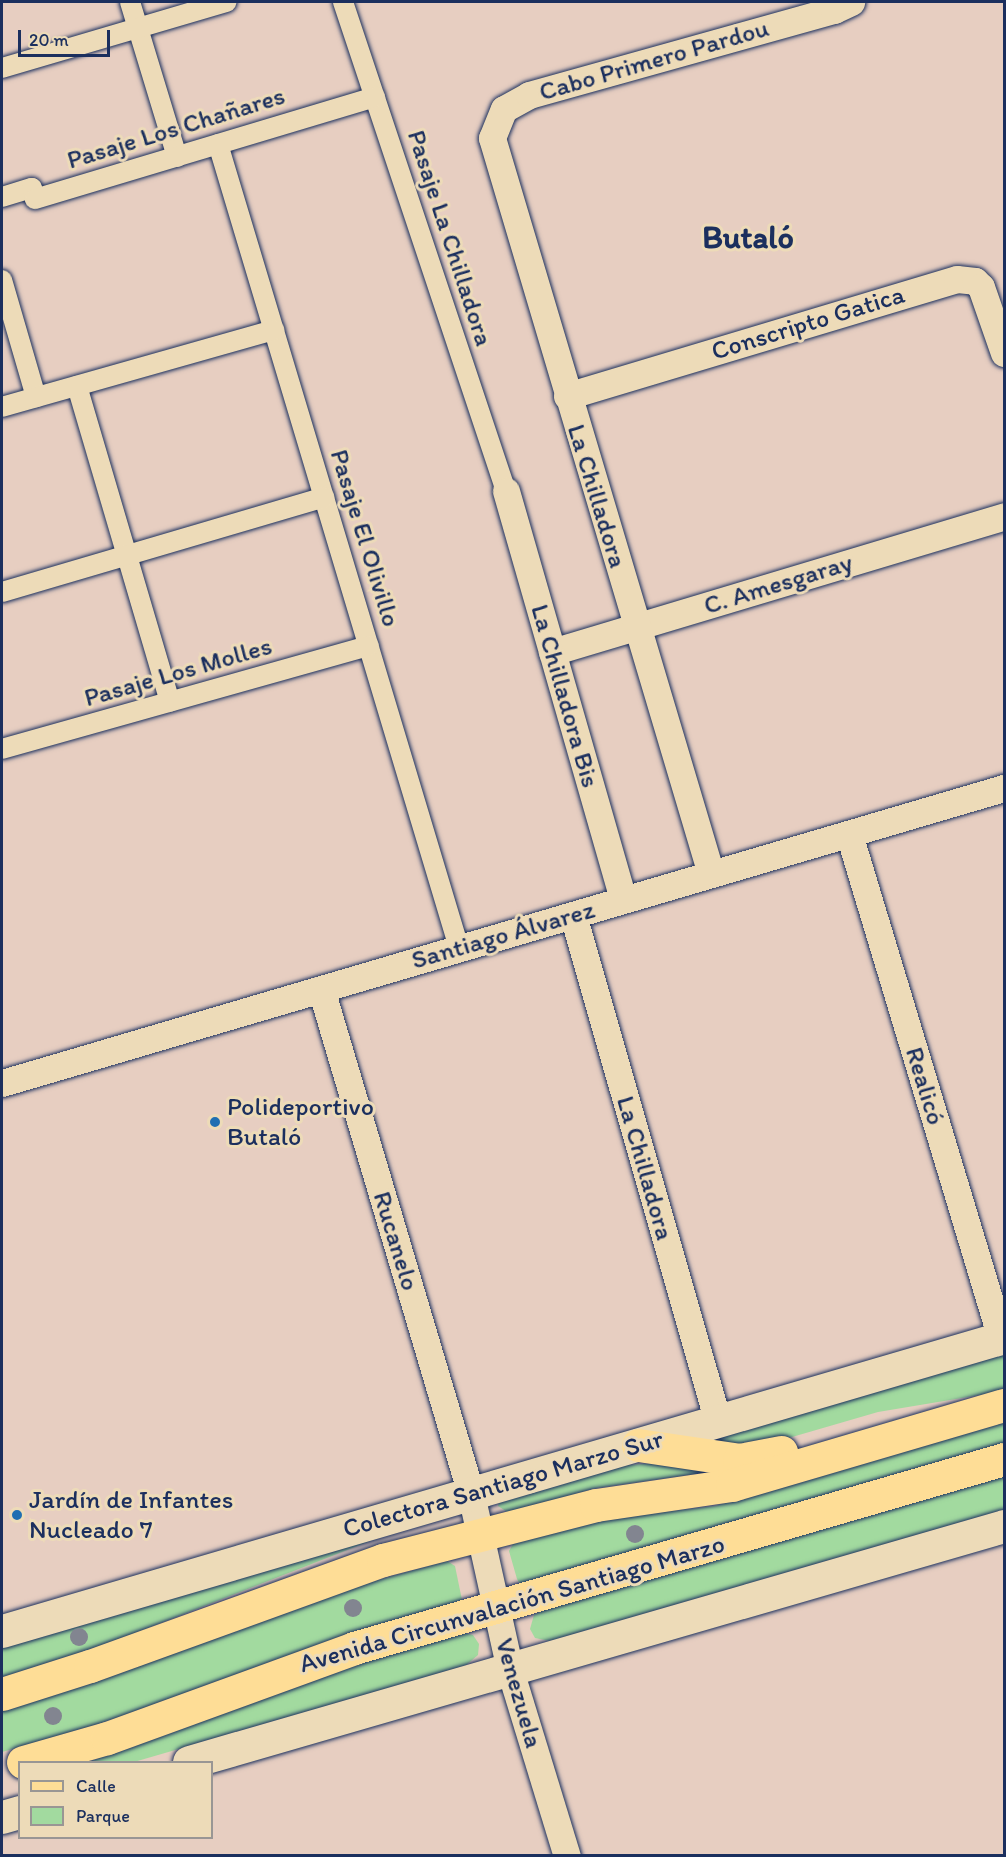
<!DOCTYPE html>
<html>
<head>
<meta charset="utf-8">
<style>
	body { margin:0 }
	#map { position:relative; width:1006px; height:1857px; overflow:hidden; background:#e7cec1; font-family:Itim,sans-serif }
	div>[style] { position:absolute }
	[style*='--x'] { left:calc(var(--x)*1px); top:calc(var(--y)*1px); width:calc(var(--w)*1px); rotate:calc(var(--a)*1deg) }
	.green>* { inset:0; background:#a2da9f }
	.roads { filter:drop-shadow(0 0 2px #1b2f5e) drop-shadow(0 0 2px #1b2f5e) }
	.pedestrian>* { height:20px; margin:-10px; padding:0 10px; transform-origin:10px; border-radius:10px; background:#eddbb8 }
	.minor>* { height:27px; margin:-13.5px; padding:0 13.5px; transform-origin:13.5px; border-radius:13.5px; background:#eddbb8 }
	.tertiary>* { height:33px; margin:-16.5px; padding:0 16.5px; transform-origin:16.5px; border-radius:16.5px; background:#eddbb8 }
	.primary>* { height:33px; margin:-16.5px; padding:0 16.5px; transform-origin:16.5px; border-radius:16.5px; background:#fedd96 }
	.trees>* { width:18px; height:18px; margin:-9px; border-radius:50%; background:#828590 }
	.dots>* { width:16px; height:16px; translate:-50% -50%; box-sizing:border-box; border:3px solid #eddbb8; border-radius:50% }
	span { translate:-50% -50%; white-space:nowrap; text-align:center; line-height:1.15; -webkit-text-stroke:6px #eddbb8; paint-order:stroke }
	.street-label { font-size:26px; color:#1b2f5e }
	.poi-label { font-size:26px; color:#1b2f5e }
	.left { translate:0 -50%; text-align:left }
	.district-label { font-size:32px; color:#1b2f5e; font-weight:700 }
	.frame { position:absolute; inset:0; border:3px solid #1b2f5e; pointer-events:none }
	.legend { position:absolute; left:18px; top:1761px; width:195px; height:78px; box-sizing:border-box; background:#eddbb8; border:2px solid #999694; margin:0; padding:8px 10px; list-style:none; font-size:18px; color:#1b2f5e }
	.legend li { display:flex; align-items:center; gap:12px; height:30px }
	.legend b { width:30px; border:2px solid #999694 }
	.scale { position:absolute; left:18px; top:30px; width:92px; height:27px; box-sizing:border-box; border:3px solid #1b2f5e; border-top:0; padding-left:8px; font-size:18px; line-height:21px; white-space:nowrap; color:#1b2f5e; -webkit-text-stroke:4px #eddbb8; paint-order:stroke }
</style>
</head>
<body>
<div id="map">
	<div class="green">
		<div style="clip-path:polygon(1004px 1351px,1004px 1391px,878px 1412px,758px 1447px,706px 1439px)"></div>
		<div style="clip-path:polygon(1004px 1421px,1004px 1444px,520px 1584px,517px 1579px,509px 1551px,514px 1542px,604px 1519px,715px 1506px)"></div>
		<div style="clip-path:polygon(657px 1463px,707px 1467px,709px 1472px,596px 1488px,509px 1513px,498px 1506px,500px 1498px,614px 1466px)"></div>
		<div style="clip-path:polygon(1004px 1474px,1004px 1510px,550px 1641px,535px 1638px,530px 1629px,534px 1615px,545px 1609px)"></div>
		<div style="clip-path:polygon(383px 1536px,115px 1641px,2px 1678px,2px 1644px)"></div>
		<div style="clip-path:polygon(447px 1561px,455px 1566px,462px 1600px,90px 1727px,2px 1752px,2px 1707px,360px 1585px)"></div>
		<div style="clip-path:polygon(460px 1632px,473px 1635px,479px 1644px,478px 1655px,465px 1666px,134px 1762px,89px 1762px,264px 1693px)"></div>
	</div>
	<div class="roads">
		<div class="pedestrian">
			<div style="--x:130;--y:2;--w:162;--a:73.1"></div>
			<div style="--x:343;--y:2;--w:515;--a:71.57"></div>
			<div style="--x:2;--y:68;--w:234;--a:-16.4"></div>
			<div style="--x:218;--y:144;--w:839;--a:73.31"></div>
			<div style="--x:2;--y:197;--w:31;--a:-17"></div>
			<div style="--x:32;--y:188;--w:11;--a:75"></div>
			<div style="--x:35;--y:199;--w:355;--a:-16.7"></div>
			<div style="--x:2;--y:280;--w:122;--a:73.8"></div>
			<div style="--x:77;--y:386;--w:329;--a:73.6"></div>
			<div style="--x:2;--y:407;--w:283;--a:-15.8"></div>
			<div style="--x:2;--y:592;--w:336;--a:-16.4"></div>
			<div style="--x:2;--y:749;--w:381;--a:-15.7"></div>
		</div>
		<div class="minor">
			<div style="--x:567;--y:396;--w:407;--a:-16.7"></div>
			<div style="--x:957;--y:279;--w:18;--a:6"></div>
			<div style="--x:975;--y:281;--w:8;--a:45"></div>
			<div style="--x:981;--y:287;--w:70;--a:70.8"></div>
			<div style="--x:506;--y:491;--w:425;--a:74"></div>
			<div style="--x:552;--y:652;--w:472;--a:-16.7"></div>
			<div style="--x:849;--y:834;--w:526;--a:73.22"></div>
			<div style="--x:711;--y:874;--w:768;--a:-106.57"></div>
			<div style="--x:492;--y:138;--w:31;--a:-68"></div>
			<div style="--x:504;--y:109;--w:29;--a:-29"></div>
			<div style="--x:529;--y:95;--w:317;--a:-15.6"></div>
			<div style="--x:834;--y:10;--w:19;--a:-25"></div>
			<div style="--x:573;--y:915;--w:527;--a:74.04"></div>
			<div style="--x:321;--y:989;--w:527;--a:73.46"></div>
			<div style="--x:471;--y:1494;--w:180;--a:77.5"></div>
			<div style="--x:510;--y:1670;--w:195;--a:73"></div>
			<div style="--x:2;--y:1083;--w:1045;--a:-16.41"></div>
		</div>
		<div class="tertiary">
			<div style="--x:2;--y:1631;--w:1044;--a:-16.35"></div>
			<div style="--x:189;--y:1762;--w:848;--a:-16.15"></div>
			<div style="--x:2;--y:1817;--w:19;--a:-16"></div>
		</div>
		<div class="primary">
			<div style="--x:638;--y:1445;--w:102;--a:8.4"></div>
			<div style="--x:739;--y:1460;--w:43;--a:-10.8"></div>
			<div style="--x:2;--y:1694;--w:92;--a:-17.7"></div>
			<div style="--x:90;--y:1666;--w:312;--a:-19.9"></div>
			<div style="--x:383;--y:1560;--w:220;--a:-14.5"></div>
			<div style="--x:596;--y:1505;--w:137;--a:-8.4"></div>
			<div style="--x:732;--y:1485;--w:284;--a:-16.4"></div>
			<div style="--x:23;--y:1762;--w:87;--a:-15.9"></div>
			<div style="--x:107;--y:1738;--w:263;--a:-20"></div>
			<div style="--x:354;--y:1648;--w:677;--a:-16.21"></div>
		</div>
	</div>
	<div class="trees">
		<div style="left:635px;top:1534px"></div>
		<div style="left:353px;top:1608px"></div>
		<div style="left:79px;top:1637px"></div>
		<div style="left:53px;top:1716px"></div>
	</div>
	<div class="dots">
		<div style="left:215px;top:1122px;background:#1f6fb2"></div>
		<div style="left:17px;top:1515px;background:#1f6fb2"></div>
	</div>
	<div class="street-label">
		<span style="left:654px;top:60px;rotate:-16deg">Cabo Primero Pardou</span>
		<span style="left:176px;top:128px;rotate:-17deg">Pasaje Los Chañares</span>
		<span style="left:450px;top:238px;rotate:72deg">Pasaje La Chilladora</span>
		<span style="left:808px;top:323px;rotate:-17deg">Conscripto Gatica</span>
		<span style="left:597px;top:496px;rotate:73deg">La Chilladora</span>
		<span style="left:365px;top:538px;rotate:73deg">Pasaje El Olivillo</span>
		<span style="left:778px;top:584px;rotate:-17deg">C. Amesgaray</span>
		<span style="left:178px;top:672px;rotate:-16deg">Pasaje Los Molles</span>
		<span style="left:565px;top:696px;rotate:74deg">La Chilladora Bis</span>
		<span style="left:503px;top:935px;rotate:-16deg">Santiago Álvarez</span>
		<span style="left:925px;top:1086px;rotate:73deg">Realicó</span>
		<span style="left:645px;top:1168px;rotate:74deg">La Chilladora</span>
		<span style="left:396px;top:1241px;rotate:73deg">Rucanelo</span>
		<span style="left:503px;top:1484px;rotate:-16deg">Colectora Santiago Marzo Sur</span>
		<span style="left:512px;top:1604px;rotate:-16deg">Avenida Circunvalación Santiago Marzo</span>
		<span style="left:519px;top:1693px;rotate:74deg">Venezuela</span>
	</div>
	<div class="poi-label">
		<span class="left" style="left:227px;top:1122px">Polideportivo<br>Butaló</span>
		<span class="left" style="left:29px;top:1515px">Jardín de Infantes<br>Nucleado 7</span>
	</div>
	<div class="district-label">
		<span style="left:748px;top:237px">Butaló</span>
	</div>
	<div class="frame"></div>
	<ul class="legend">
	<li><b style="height:8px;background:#fedd96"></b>Calle</li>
	<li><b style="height:16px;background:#a2da9f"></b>Parque</li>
	</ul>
	<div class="scale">20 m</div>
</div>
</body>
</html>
